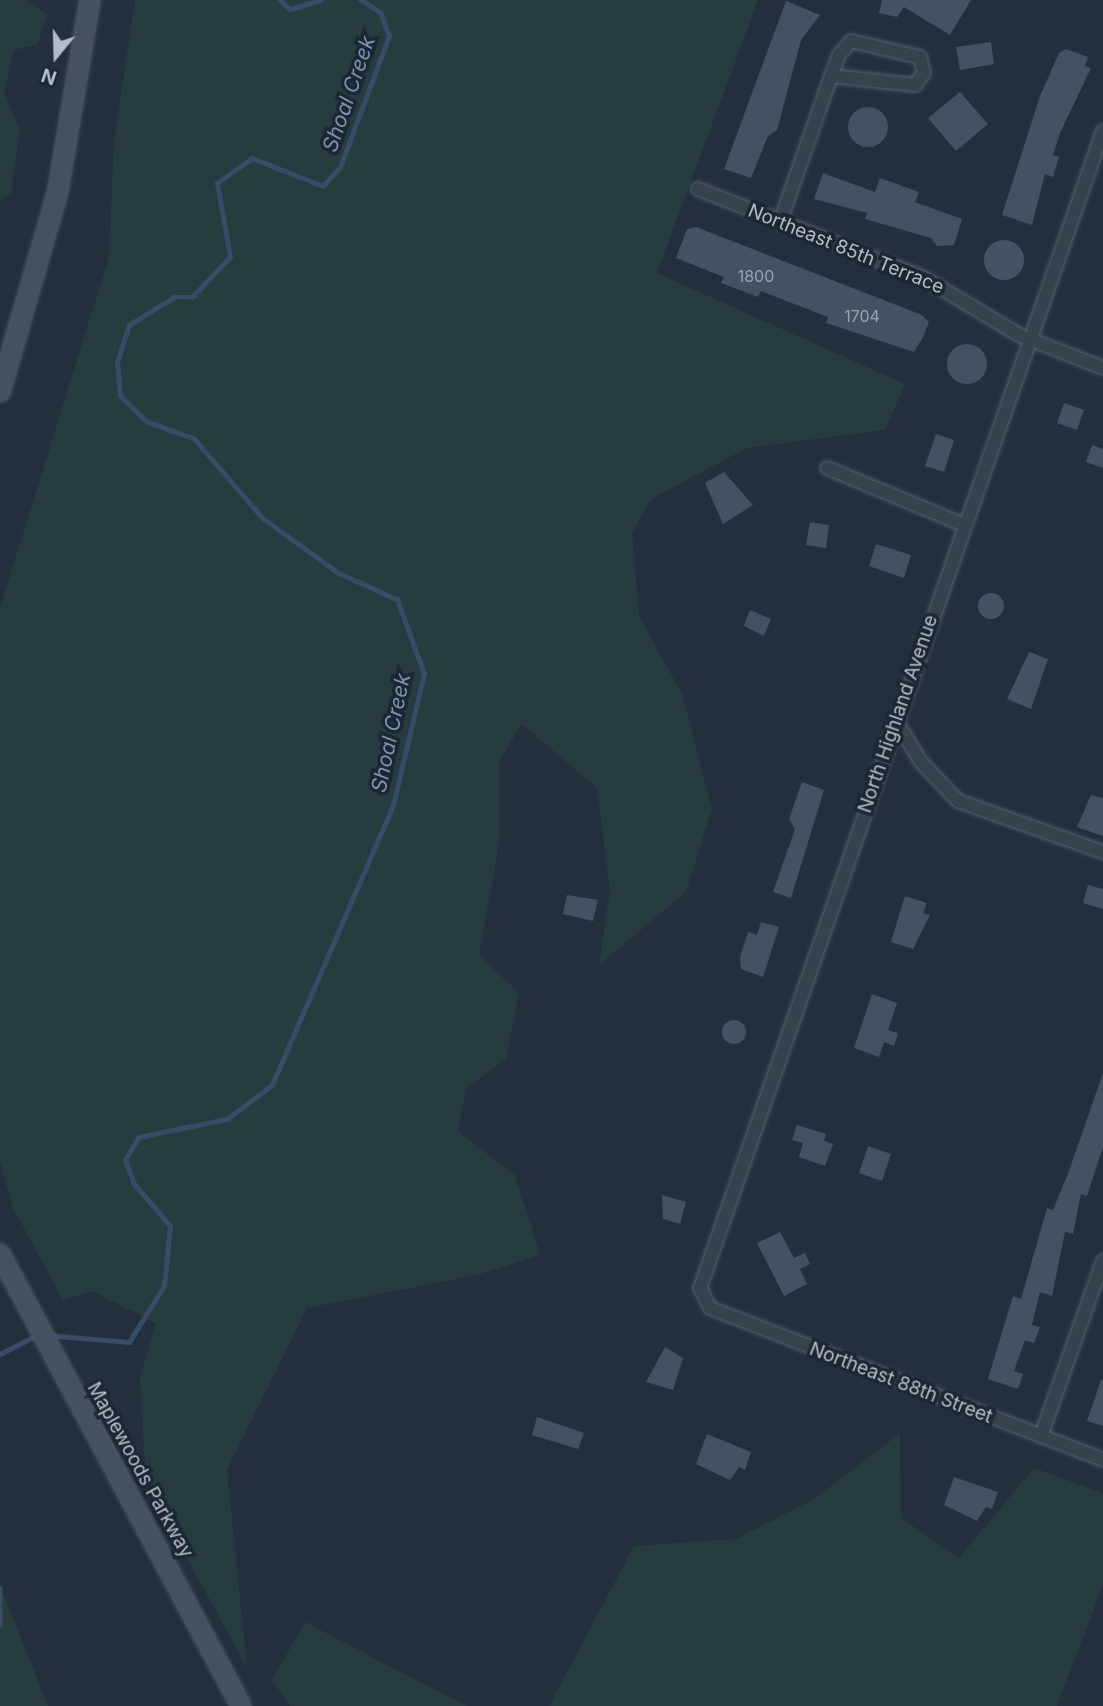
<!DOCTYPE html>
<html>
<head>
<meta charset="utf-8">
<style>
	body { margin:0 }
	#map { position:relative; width:1103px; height:1706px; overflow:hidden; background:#242f3e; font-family:Inter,sans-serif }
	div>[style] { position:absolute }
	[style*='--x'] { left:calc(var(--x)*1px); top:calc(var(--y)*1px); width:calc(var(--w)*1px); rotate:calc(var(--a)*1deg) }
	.green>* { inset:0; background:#263c3f }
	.stream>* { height:4.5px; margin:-2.25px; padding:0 2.25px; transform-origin:2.25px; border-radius:2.25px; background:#394c67 }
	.building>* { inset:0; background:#455162 }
	.round { border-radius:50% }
	.roads { filter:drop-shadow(0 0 2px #565f6c) drop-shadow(0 0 2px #565f6c) }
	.minor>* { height:12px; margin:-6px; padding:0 6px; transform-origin:6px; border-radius:6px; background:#38414e }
	.secondary>* { height:18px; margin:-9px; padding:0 9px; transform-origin:9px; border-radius:9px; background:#465061 }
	span { translate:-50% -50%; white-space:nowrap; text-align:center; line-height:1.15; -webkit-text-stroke:7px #1d2633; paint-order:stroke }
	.number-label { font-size:16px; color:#98a1af }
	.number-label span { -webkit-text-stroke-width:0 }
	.street-label { font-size:19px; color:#b4bcc9 }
	.water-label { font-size:21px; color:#7c92b1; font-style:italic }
	.north { position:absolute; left:21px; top:21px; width:70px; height:70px; -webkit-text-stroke:5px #1d2633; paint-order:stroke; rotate:199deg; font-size:19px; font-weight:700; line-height:28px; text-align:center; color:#b4bcc9 }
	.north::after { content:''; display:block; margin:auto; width:24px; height:32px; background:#b4bcc9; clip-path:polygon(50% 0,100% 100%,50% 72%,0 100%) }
</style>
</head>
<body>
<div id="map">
	<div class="green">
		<div style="clip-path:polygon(0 0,26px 0,47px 15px,37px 45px,14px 50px,4px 91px,20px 131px,11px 193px,0 200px)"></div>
		<div style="clip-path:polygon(135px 0,758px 0,657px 273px,905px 384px,885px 430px,747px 448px,651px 499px,632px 533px,639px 616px,682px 694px,712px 809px,686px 892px,599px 965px,610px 890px,597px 788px,522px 724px,499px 761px,499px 843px,479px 955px,519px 993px,506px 1059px,466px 1088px,458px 1131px,515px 1175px,540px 1255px,477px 1275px,307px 1308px,227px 1470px,247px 1668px,146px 1483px,140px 1377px,156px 1323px,92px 1291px,63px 1300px,13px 1208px,0 1162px,0 608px,109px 257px,114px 142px)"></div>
		<div style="clip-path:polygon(900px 1433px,901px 1518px,959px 1558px,1034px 1468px,1103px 1493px,1103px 1585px,1057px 1706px,549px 1706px,634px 1546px,736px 1539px,813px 1500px)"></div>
		<div style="clip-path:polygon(0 1585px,4px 1595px,48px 1706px,0 1706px)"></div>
		<div style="clip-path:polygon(305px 1622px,397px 1670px,467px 1706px,290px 1706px,272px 1680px)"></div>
	</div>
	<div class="stream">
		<div style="--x:280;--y:0;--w:13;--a:42"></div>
		<div style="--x:290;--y:9;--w:32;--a:-16"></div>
		<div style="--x:47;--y:1335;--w:82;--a:4.9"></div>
		<div style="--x:129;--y:1342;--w:66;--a:-58"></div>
		<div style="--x:164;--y:1286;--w:60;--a:-84.3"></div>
		<div style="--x:170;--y:1226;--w:55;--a:-130.6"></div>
		<div style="--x:134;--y:1184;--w:26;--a:-111"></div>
		<div style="--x:125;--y:1160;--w:27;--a:-59"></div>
		<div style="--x:139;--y:1137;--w:90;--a:-11.6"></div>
		<div style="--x:227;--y:1119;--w:56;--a:-37.1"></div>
		<div style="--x:272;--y:1085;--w:305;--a:-66.6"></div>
		<div style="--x:393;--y:805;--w:135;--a:-76.7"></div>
		<div style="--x:424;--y:674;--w:79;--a:-110"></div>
		<div style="--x:397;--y:600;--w:65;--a:-155.4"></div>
		<div style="--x:338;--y:573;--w:92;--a:-144.2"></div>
		<div style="--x:263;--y:519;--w:106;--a:-130.8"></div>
		<div style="--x:194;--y:439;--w:50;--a:-160.1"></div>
		<div style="--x:147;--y:422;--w:37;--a:-136"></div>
		<div style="--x:120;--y:396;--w:34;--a:-95"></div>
		<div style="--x:117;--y:362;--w:39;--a:-72"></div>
		<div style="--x:129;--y:325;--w:53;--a:-31.9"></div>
		<div style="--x:174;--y:297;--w:18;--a:0"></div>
		<div style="--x:192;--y:297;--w:55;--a:-46.5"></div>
		<div style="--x:230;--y:257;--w:75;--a:-100"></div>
		<div style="--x:217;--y:183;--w:43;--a:-35.5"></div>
		<div style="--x:252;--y:158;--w:76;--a:21.5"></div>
		<div style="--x:323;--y:186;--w:25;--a:-48"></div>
		<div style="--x:340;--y:167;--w:140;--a:-69.5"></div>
		<div style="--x:389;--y:36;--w:25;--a:-111"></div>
		<div style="--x:380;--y:13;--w:23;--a:-146"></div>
		<div style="--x:0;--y:1354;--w:44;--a:-27.1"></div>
		<div style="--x:0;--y:1588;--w:37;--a:90"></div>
	</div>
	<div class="building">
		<div style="clip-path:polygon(882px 0,971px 0,950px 35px,904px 7px,897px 17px,879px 13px)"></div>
		<div style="clip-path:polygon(786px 1px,820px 15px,801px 40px,777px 130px,768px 136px,751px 178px,724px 169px)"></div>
		<div style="clip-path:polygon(991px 42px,994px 64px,960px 70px,956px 47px)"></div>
		<div style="clip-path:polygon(1066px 49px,1088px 57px,1085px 66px,1091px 68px,1060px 133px,1053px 155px,1059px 157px,1053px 177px,1045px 174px,1032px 225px,1002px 215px,1040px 96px,1059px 53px)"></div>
		<div style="clip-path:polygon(960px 92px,988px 124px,956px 151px,928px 118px)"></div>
		<div class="round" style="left:848px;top:107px;width:40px;height:40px"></div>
		<div style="clip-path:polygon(823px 173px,875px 192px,880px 178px,919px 192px,915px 202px,962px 219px,954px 245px,937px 246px,931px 238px,865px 219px,867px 213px,814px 199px)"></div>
		<div style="clip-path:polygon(696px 227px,922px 315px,929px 322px,923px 337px,914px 352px,826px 323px,828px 317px,761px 291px,758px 297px,721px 283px,724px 277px,676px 258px,687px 229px)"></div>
		<div class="round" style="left:984px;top:240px;width:40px;height:40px"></div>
		<div class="round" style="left:947px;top:344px;width:40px;height:40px"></div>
		<div style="clip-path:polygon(1064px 403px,1084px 410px,1077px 430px,1057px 423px)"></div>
		<div style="clip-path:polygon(936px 434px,954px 440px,944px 472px,925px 466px)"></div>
		<div style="clip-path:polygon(1092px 445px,1103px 449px,1103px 468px,1086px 462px)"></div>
		<div style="clip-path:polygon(724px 472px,753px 505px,723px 524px,705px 483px)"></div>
		<div style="clip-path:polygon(810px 522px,829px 525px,826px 548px,806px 545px)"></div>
		<div style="clip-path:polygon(876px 544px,911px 555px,904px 578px,869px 566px)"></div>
		<div class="round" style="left:978px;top:593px;width:26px;height:26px"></div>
		<div style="clip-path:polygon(750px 610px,771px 619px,764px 636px,744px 626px)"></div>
		<div style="clip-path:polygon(1029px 652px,1048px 659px,1031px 709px,1007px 699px)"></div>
		<div style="clip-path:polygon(802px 782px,824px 790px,791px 898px,773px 892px,795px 829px,789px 819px)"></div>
		<div style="clip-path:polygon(1091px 795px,1103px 798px,1103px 836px,1077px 827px)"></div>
		<div style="clip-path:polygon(1088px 885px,1103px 889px,1103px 909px,1083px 903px)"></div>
		<div style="clip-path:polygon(567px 895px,598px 900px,593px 921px,563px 914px)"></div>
		<div style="clip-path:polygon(905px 896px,927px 903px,923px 913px,930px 915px,913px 949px,891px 942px)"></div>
		<div style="clip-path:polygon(761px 922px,779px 927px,763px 977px,741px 969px,740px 957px,748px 932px,757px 935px)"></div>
		<div style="clip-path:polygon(872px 994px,897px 1003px,888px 1030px,898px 1033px,894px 1046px,884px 1042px,879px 1057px,854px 1048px)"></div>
		<div class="round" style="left:722px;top:1020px;width:24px;height:24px"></div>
		<div style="clip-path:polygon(1103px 1073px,1103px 1147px,1087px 1196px,1081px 1194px,1073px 1234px,1065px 1232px,1052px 1296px,1040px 1292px,1032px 1325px,1040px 1327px,1034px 1343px,1025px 1340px,1014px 1371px,1023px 1374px,1018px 1389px,988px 1379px,1013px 1296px,1021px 1299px,1047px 1208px,1053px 1210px,1069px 1171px)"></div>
		<div style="clip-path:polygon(797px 1125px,826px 1134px,824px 1141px,833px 1144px,825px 1166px,799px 1157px,803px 1143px,792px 1140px)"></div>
		<div style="clip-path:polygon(868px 1146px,891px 1154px,882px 1181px,859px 1173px)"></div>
		<div style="clip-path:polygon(662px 1195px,686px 1202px,680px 1224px,663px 1219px)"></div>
		<div style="clip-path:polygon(780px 1232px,794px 1258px,805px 1253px,810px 1264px,800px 1269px,807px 1284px,784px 1296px,757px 1243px)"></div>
		<div style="clip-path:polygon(665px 1347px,683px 1358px,673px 1390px,646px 1382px)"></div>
		<div style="clip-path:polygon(1101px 1380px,1103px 1380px,1103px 1426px,1087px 1421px)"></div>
		<div style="clip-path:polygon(537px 1417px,584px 1433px,578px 1449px,532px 1435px)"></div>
		<div style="clip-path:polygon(707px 1434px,751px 1452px,745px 1470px,739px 1467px,730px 1480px,696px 1464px)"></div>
		<div style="clip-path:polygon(954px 1477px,998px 1492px,992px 1509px,986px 1507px,977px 1521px,944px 1505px)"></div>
	</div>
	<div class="roads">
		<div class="minor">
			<div style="--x:1103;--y:131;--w:1225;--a:109.2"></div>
			<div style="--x:700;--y:1288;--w:22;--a:63"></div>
			<div style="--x:710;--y:1308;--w:421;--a:21.1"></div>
			<div style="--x:698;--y:189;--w:243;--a:21.5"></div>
			<div style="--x:924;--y:278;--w:111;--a:31"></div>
			<div style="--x:1019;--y:335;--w:90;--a:21.4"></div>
			<div style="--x:780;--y:222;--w:155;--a:-70.7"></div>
			<div style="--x:831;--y:76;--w:22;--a:-69"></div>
			<div style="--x:839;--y:55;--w:18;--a:-49"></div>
			<div style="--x:851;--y:41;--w:71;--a:13.1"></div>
			<div style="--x:920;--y:57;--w:16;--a:76"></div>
			<div style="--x:924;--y:73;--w:15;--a:127"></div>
			<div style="--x:915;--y:85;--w:84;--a:-173.9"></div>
			<div style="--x:827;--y:468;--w:148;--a:22.6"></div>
			<div style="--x:897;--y:723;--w:46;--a:58.4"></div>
			<div style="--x:921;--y:762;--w:54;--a:46.5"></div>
			<div style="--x:958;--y:801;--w:154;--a:19.4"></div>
			<div style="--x:1041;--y:1436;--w:186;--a:-70.5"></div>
		</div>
		<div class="secondary">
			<div style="--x:0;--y:392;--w:209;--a:-73.9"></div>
			<div style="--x:58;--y:191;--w:194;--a:-80.5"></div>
			<div style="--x:0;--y:1254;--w:512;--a:61.93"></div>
		</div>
	</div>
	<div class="number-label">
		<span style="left:756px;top:276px">1800</span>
		<span style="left:862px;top:316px">1704</span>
	</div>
	<div class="street-label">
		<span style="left:846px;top:249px;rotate:22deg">Northeast 85th Terrace</span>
		<span style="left:898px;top:714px;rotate:-71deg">North Highland Avenue</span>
		<span style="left:901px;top:1383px;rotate:21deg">Northeast 88th Street</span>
		<span style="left:140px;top:1470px;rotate:61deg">Maplewoods Parkway</span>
	</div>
	<div class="water-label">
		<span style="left:349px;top:94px;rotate:-71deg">Shoal Creek</span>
		<span style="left:391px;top:733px;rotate:-78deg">Shoal Creek</span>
	</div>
	<div class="north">N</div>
</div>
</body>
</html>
